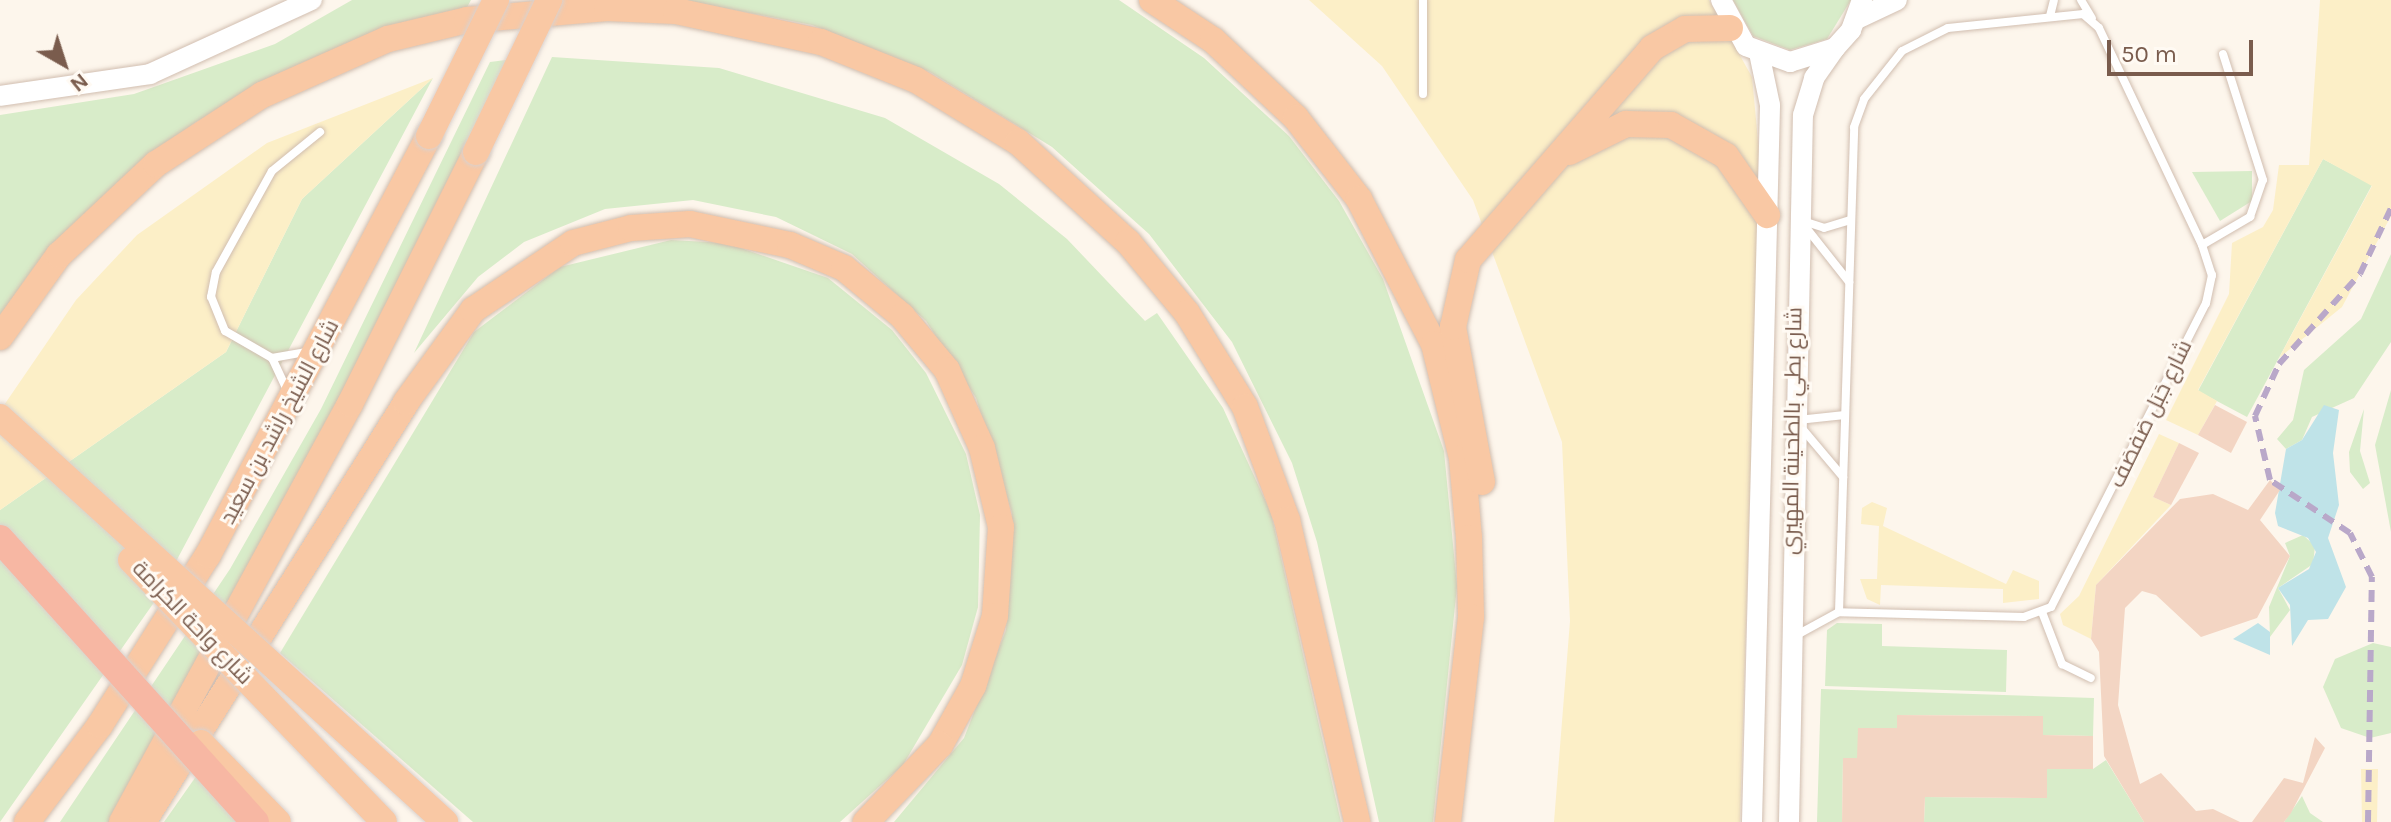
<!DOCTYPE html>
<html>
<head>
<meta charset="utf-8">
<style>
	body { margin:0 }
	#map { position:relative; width:2391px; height:822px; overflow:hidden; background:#fdf6ec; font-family:Karla,Cairo,sans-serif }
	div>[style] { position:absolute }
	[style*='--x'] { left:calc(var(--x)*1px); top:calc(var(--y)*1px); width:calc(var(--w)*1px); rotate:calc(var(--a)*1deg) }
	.green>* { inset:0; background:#d8ecc9 }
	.sand>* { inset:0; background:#fcefc7 }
	.water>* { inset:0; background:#bfe3e8 }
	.building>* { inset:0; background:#f3d5c3 }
	.roads { filter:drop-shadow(0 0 2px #d1beb0) drop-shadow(0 0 2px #d1beb0) }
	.service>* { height:8px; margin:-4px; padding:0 4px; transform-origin:4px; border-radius:4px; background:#fff }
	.tertiary>* { height:20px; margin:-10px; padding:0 10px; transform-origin:10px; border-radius:10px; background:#fff }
	.trunk>* { height:26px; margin:-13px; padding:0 13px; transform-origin:13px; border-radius:13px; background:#f9c8a4 }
	.rail>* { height:6px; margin-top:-3px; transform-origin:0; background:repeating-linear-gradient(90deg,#b9a8c9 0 12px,transparent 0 20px) }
	.bridges { filter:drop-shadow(0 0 2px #dad1cd) drop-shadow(0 0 2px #dad1cd) }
	.trunk-bridge>* { height:26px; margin:-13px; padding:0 13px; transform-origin:13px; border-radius:13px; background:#f9c8a4 }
	.motorway-bridge>* { height:28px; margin:-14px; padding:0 14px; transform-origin:14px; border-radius:14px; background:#f7b7a3 }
	span { translate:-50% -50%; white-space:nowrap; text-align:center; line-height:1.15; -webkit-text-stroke:6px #fffaf3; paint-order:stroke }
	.street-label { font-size:22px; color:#7a5c4d }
	.north { position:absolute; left:24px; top:24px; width:80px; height:80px; -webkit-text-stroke:6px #fffaf3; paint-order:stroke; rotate:141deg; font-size:22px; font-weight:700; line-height:32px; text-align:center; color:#7a5c4d }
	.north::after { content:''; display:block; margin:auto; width:28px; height:36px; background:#7a5c4d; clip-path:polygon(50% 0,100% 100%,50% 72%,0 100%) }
	.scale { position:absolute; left:2107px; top:40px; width:146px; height:36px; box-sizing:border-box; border:4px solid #7a5c4d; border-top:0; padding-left:10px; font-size:24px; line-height:28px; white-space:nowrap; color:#7a5c4d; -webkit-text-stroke:6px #fffaf3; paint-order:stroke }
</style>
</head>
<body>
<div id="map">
	<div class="green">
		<div style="clip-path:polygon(352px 0,471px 0,465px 11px,298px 65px,196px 122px,137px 165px,0 320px,0 115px,134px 94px,275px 44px)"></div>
		<div style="clip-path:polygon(683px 0,1119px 0,1204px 58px,1289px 136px,1339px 201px,1383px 279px,1444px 451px,1457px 586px,1433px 822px,1379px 822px,1317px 542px,1292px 463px,1232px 342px,1149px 234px,1052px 147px,930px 72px,812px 25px)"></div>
		<div style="clip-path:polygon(1733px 0,1851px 0,1827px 39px,1790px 50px,1753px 36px)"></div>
		<div style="clip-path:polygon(552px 57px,719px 68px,885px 118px,999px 184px,1067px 239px,1145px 321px,1157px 313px,1223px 408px,1271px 513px,1341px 822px,894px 822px,964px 738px,1006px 630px,1012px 513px,976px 398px,926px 321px,852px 254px,776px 217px,693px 200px,605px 209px,524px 242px,478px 277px,414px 353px)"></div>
		<div style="clip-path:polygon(515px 59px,340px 415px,115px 822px,60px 822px,230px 569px,321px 409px,490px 62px)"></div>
		<div style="clip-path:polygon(433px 78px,155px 601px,0 822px,0 510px,226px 352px,302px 199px)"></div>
		<div style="clip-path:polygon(2323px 159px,2372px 185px,2247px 417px,2198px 391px)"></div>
		<div style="clip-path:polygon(2252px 171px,2252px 201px,2220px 221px,2192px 172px)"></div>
		<div style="clip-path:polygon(671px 240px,726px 243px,828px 278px,892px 330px,926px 373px,966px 454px,980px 515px,978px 607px,962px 665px,903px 765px,840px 822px,473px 822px,280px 653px,474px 332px,560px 267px)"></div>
		<div style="clip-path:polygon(2391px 254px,2391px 342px,2354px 398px,2312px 417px,2302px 440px,2286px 449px,2277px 439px,2293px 420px,2304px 370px,2361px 319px)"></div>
		<div style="clip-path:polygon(2391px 390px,2391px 532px,2375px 445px)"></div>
		<div style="clip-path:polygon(2364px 409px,2360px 451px,2370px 483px,2363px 489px,2350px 472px,2349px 452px)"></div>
		<div style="clip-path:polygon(2303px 535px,2315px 546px,2313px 564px,2278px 588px,2290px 610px,2270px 637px,2269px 607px,2290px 556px,2285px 543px)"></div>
		<div style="clip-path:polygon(1837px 623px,1882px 624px,1882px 646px,2007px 650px,2006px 692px,1825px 686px,1827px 630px)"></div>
		<div style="clip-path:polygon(2373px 643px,2391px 647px,2391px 733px,2370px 738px,2341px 728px,2323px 687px,2335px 659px)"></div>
		<div style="clip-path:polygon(1821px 689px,2094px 698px,2093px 736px,2043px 735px,2043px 716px,1898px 715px,1897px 728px,1857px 758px,1843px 758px,1842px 822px,1817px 822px)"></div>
		<div style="clip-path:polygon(2106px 760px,2144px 822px,1924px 822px,1925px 797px,2046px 798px,2047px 769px,2093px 769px)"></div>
		<div style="clip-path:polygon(197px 775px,237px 822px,164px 822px)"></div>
		<div style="clip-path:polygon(2302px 796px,2310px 813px,2323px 822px,2284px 822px)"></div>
	</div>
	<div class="sand">
		<div style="clip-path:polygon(1309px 0,1709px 0,1752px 77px,1760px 162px,1740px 822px,1554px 822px,1570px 621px,1562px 442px,1473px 200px,1382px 66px)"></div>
		<div style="clip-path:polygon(2320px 0,2391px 0,2391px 216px,2342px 307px,2279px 358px,2372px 186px,2323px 159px,2198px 390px,2217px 401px,2198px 435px,2166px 420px,2229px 294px,2232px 243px,2263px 227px,2273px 210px,2279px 165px,2309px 165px)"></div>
		<div style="clip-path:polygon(433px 78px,302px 199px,226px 352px,0 510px,0 411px,76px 300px,137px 235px,267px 143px)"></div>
		<div style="clip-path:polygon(2159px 434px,2179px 443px,2153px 497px,2171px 505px,2096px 585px,2091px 639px,2063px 625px,2060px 614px,2079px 596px)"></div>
		<div style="clip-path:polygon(1872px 502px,1887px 508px,1883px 526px,2006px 584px,2013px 570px,2039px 581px,2039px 599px,2003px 603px,2003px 589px,1881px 585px,1880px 605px,1867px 599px,1860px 579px,1877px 579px,1879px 526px,1861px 524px,1862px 508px)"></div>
		<div style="clip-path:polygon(2361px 769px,2378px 769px,2377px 822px,2362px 822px)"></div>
	</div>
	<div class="water">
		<div style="clip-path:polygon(2324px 405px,2339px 410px,2333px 453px,2339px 505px,2328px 538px,2346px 587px,2328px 619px,2308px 620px,2292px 646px,2290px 605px,2278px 588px,2309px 569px,2316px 552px,2308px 538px,2278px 526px,2275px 513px,2286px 449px,2302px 440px)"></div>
		<div style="clip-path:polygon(2258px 623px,2270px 632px,2270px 655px,2233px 639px)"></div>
	</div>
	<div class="building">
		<div style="clip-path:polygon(2215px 405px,2247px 422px,2231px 453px,2198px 435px)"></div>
		<div style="clip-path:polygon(2179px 443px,2199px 453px,2171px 505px,2153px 497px)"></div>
		<div style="clip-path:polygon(2270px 480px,2280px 490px,2260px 520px,2290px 556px,2257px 618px,2201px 637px,2156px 595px,2142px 591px,2125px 608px,2118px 705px,2140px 784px,2161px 773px,2196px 811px,2213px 809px,2240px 822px,2144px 822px,2104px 756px,2099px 652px,2091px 639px,2096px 585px,2180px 499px,2213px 494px,2248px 510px)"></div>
		<div style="clip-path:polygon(1897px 715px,2043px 716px,2043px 735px,2093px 736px,2093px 769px,2047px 769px,2047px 798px,1925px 797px,1924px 822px,1842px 822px,1843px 758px,1857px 758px,1858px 728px,1897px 728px)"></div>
		<div style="clip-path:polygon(2315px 737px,2325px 748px,2291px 813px,2284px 822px,2252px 822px,2284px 778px,2303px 783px)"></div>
	</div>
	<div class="roads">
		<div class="service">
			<div style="--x:1423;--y:0;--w:94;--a:90"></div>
			<div style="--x:2081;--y:0;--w:21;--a:59"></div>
			<div style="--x:2083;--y:14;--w:21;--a:41"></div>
			<div style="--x:2099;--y:28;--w:240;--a:64.6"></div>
			<div style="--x:2202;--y:245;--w:32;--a:72"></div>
			<div style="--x:2212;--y:275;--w:29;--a:102"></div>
			<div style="--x:2206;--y:303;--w:341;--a:117"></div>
			<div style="--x:2051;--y:607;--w:29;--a:160"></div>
			<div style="--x:2024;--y:617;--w:185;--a:-178.5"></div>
			<div style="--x:1839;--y:612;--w:485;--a:-88.2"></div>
			<div style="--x:1854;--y:127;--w:30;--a:-70"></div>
			<div style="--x:1864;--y:99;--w:61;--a:-51.6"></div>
			<div style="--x:1902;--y:51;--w:51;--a:-26.6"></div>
			<div style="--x:1948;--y:28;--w:136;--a:-5.9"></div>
			<div style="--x:2050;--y:16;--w:16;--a:-76"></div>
			<div style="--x:1803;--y:221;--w:22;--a:18"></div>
			<div style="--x:1824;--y:228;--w:28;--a:-17"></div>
			<div style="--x:1804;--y:225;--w:73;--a:51.7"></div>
			<div style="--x:2202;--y:245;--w:56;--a:-30.3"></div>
			<div style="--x:2250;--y:217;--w:39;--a:-71"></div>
			<div style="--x:2263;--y:180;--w:132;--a:-107.6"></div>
			<div style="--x:272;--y:358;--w:35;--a:-10"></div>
			<div style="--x:287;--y:390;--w:35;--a:-115"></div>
			<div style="--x:272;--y:358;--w:54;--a:-150.1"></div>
			<div style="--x:225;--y:331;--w:37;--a:-112"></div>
			<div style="--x:211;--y:297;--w:25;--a:-79"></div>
			<div style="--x:216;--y:272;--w:115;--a:-61"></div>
			<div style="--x:272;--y:171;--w:62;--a:-39.1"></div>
			<div style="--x:1798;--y:420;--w:47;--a:-6.1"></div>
			<div style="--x:1800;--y:426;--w:67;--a:49.9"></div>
			<div style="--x:2042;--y:612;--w:56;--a:69"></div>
			<div style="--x:2062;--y:664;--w:32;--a:26"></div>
			<div style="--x:1795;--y:636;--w:50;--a:-28.6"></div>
		</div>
		<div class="tertiary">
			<div style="--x:1721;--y:0;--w:52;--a:61.5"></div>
			<div style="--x:1746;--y:46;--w:47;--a:20"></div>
			<div style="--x:1790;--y:62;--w:47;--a:-17.3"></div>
			<div style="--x:1835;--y:48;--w:24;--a:-48"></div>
			<div style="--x:1851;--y:30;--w:32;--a:-70"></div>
			<div style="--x:1857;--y:19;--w:44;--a:-25.4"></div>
			<div style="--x:0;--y:96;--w:152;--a:-8.3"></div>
			<div style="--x:150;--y:74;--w:178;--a:-24.6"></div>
			<div style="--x:1752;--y:822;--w:717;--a:-88.56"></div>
			<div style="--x:1770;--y:105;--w:53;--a:-101.9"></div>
			<div style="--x:1789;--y:822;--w:707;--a:-88.87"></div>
			<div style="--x:1803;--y:115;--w:39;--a:-73"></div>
			<div style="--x:1814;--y:78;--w:37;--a:-55"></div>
		</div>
		<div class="trunk">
			<div style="--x:1152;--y:0;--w:73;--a:33.3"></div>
			<div style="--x:1213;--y:40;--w:114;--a:43.2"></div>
			<div style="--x:1296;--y:118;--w:103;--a:52.1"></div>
			<div style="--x:1359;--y:199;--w:163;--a:62.7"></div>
			<div style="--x:1434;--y:344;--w:117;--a:76.2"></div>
			<div style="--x:1462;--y:458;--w:80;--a:85"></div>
			<div style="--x:1469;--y:538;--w:79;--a:88.5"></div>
			<div style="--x:1471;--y:617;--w:206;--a:96.4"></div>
			<div style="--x:1569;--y:152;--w:64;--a:-26.2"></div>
			<div style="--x:1626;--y:124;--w:45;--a:1.3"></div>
			<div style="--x:1671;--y:125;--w:63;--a:29.4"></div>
			<div style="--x:1726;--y:156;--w:72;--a:55.2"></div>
			<div style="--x:0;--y:337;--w:101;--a:-54.3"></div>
			<div style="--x:59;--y:255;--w:133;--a:-43.2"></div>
			<div style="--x:156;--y:164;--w:126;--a:-33.1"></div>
			<div style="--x:262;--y:95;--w:138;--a:-24"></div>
			<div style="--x:388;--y:39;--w:81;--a:-13.5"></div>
			<div style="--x:467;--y:20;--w:141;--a:-4.9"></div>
			<div style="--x:607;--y:8;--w:69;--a:2.5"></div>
			<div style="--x:676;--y:11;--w:148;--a:12.1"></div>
			<div style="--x:821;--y:42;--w:102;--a:21.8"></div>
			<div style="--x:916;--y:80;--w:119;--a:31.3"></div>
			<div style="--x:1018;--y:142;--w:149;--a:42.3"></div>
			<div style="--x:1128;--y:242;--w:92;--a:50.3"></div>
			<div style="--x:1187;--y:313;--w:110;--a:58.3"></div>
			<div style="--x:1245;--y:407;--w:121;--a:69.6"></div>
			<div style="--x:1287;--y:520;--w:310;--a:76.9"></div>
			<div style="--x:1482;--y:482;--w:158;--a:-100.6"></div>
			<div style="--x:1453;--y:327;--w:69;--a:-77.4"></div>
			<div style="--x:1468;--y:260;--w:281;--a:-49"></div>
			<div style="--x:1652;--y:48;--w:38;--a:-30"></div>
			<div style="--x:1685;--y:29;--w:45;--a:-1.3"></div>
			<div style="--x:27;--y:822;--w:121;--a:-53"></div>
			<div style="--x:100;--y:725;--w:201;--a:-57.6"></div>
			<div style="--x:208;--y:555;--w:474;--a:-62.2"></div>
			<div style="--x:122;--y:822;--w:476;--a:-61.4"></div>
			<div style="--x:350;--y:404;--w:282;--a:-63.4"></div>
			<div style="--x:143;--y:822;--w:496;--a:-57.9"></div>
			<div style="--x:406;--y:402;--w:114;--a:-53.9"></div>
			<div style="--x:473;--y:310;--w:120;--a:-33.8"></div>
			<div style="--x:573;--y:243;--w:60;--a:-14.5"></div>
			<div style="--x:631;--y:228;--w:59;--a:-3.9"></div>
			<div style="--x:690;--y:224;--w:102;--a:11.9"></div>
			<div style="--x:790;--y:245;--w:59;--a:23.1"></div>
			<div style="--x:844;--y:268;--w:75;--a:39.6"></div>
			<div style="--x:902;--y:316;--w:70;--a:50.2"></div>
			<div style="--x:947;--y:370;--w:85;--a:65.8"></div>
			<div style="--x:982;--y:448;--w:81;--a:76.5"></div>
			<div style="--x:1001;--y:527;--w:89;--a:93.9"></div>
			<div style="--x:995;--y:616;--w:73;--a:107.4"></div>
			<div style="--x:973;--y:686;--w:68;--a:119.2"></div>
			<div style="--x:940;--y:745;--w:107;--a:133.9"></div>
		</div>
	</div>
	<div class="rail">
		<div style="--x:2368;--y:822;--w:245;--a:-89.1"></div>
		<div style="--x:2372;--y:577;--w:49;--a:-116.6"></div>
		<div style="--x:2350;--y:533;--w:96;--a:-146.5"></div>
		<div style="--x:2270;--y:480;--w:66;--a:-103.2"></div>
		<div style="--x:2255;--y:416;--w:57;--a:-65.2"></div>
		<div style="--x:2279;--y:364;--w:121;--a:-48"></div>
		<div style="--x:2360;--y:274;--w:73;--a:-64.8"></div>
	</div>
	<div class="bridges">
		<div class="trunk-bridge">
			<div style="--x:429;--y:136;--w:152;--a:-63.8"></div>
			<div style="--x:476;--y:152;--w:169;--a:-64.3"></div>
			<div style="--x:0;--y:417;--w:602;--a:42.31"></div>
			<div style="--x:131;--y:560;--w:364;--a:46"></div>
			<div style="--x:201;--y:743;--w:110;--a:45.7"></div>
		</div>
		<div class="motorway-bridge">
			<div style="--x:0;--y:539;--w:381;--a:48"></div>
		</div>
	</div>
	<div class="street-label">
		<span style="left:2151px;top:414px;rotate:-64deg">شارع جَبَل صَفصَف</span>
		<span style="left:280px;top:422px;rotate:-62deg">شارع الشيخ راشد بن سعيد</span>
		<span style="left:1793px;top:431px;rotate:-89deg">شارع بطي بالطحينة المهيري</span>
		<span style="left:192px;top:623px;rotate:46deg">شارع واحة الكرامة</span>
	</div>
	<div class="north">N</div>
	<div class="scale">50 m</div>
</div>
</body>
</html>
